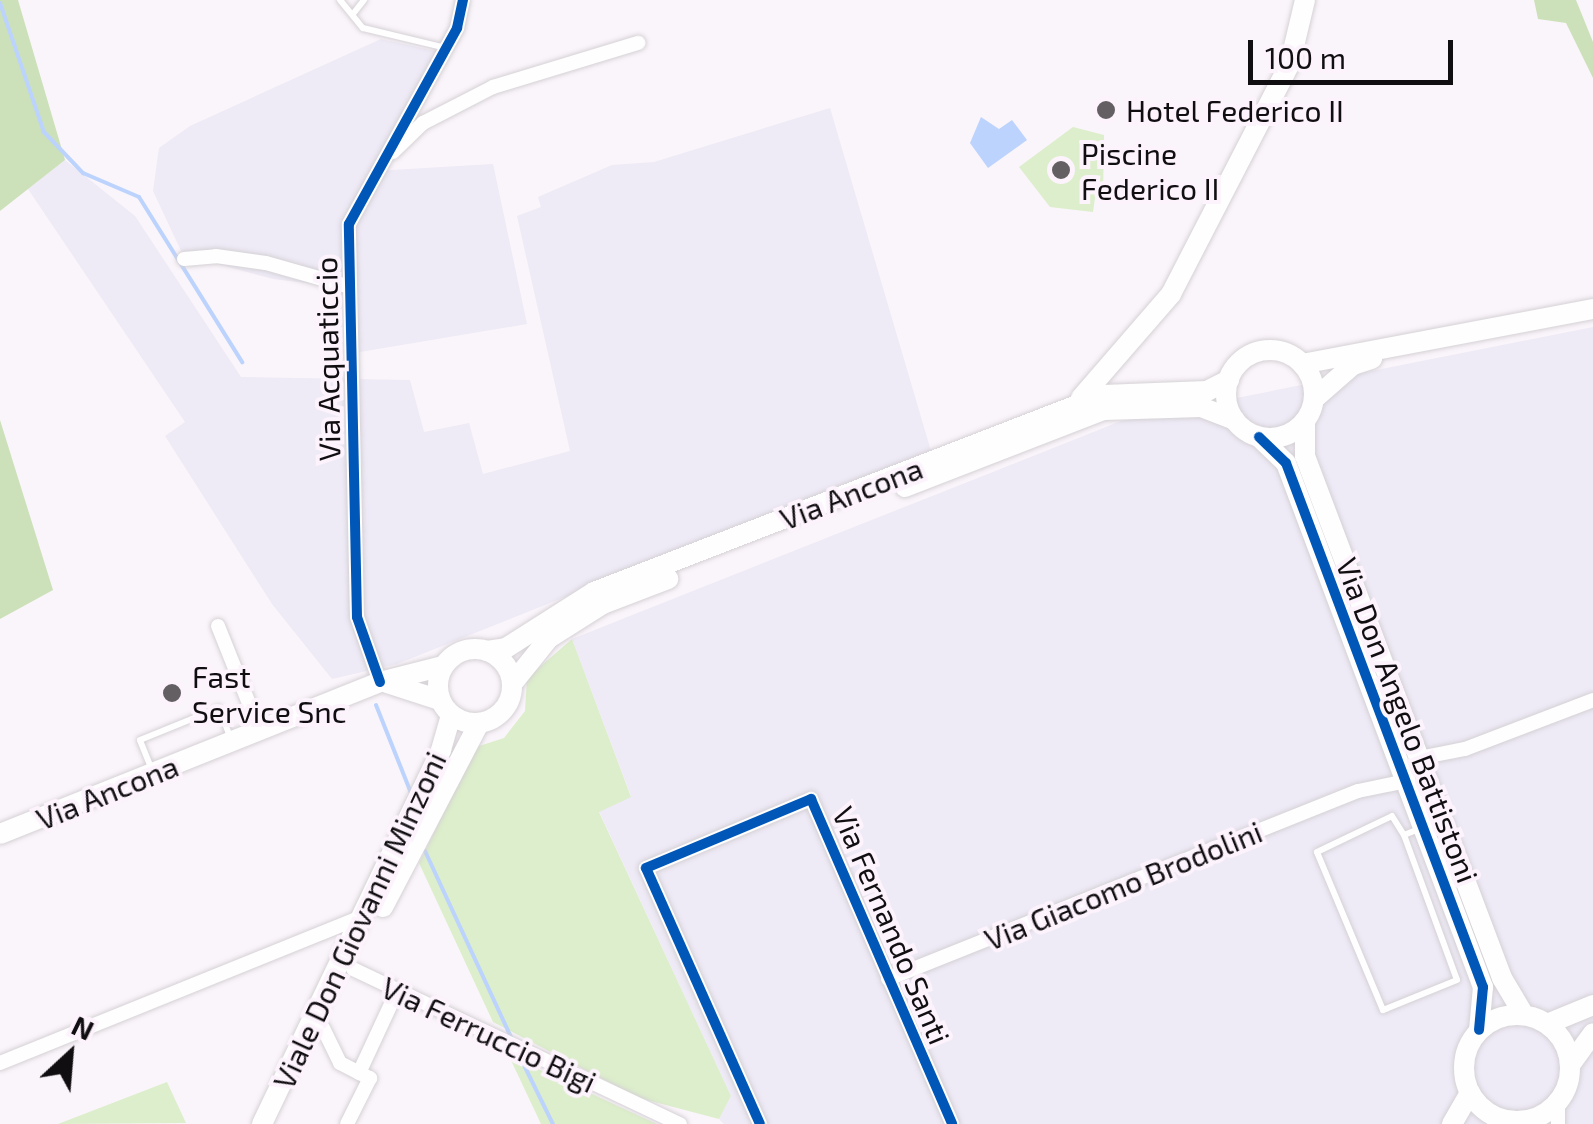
<!DOCTYPE html>
<html>
<head>
<meta charset="utf-8">
<style>
	body { margin:0 }
	#map { position:relative; width:1593px; height:1124px; overflow:hidden; background:#faf5fa; font-family:"Exo 2",sans-serif }
	div>[style] { position:absolute }
	[style*='--x'] { left:calc(var(--x)*1px); top:calc(var(--y)*1px); width:calc(var(--w)*1px); rotate:calc(var(--a)*1deg) }
	.industrial>* { inset:0; background:#eeeaf6 }
	.green>* { inset:0; background:#dceecb }
	.forest>* { inset:0; background:#cce1b9 }
	.water>* { inset:0; background:#bcd3fd }
	.stream>* { height:4px; margin:-2px; padding:0 2px; transform-origin:2px; border-radius:2px; background:#bcd3fd }
	.roads { filter:drop-shadow(0 0 2px #d5d1d5) drop-shadow(0 0 2px #d5d1d5) }
	.lane>* { height:6px; margin:-3px; padding:0 3px; transform-origin:3px; border-radius:3px; background:#fefefe }
	.street>* { height:14px; margin:-7px; padding:0 7px; transform-origin:7px; border-radius:7px; background:#fefefe }
	.secondary>* { height:20px; margin:-10px; padding:0 10px; transform-origin:10px; border-radius:10px; background:#fefefe }
	.secondary>.ring { margin:-10px; padding:0; box-sizing:content-box; background:none; border:20px solid #fefefe; border-radius:50% }
	.cycleway>* { height:10px; margin:-5px; padding:0 5px; transform-origin:5px; border-radius:5px; background:#0057b8 }
	.dots>* { width:28px; height:28px; translate:-50% -50%; box-sizing:border-box; border:5px solid #fcf3fc; border-radius:50% }
	span { translate:-50% -50%; white-space:nowrap; text-align:center; line-height:1.15; -webkit-text-stroke:8px #fcf3fc; paint-order:stroke }
	.poi-label { font-size:30px; color:#110e11 }
	.left { translate:0 -50%; text-align:left }
	.street-label { font-size:30px; color:#110e11 }
	.north { position:absolute; left:20px; top:1004px; width:100px; height:100px; -webkit-text-stroke:8px #fcf3fc; paint-order:stroke; rotate:26deg; font-size:28px; font-weight:700; line-height:40px; text-align:center; color:#110e11 }
	.north::after { content:''; display:block; margin:auto; width:35px; height:45px; background:#110e11; clip-path:polygon(50% 0,100% 100%,50% 72%,0 100%) }
	.scale { position:absolute; left:1248px; top:40px; width:205px; height:45px; box-sizing:border-box; border:5px solid #110e11; border-top:0; padding-left:12px; font-size:30px; line-height:35px; white-space:nowrap; color:#110e11; -webkit-text-stroke:8px #fcf3fc; paint-order:stroke }
</style>
</head>
<body>
<div id="map">
	<div class="industrial">
		<div style="clip-path:polygon(381px 39px,440px 52px,375px 171px,493px 164px,527px 324px,354px 353px,354px 289px,273px 279px,183px 255px,153px 191px,159px 148px,190px 126px)"></div>
		<div style="clip-path:polygon(830px 108px,931px 451px,397px 664px,332px 679px,272px 604px,165px 436px,185px 422px,28px 189px,65px 160px,135px 216px,241px 377px,410px 380px,424px 432px,469px 423px,483px 474px,570px 451px,517px 216px,541px 207px,538px 197px,612px 165px,654px 162px)"></div>
		<div style="clip-path:polygon(1593px 327px,1593px 1124px,724px 1124px,719px 1119px,731px 1096px,599px 811px,631px 796px,572px 639px,1121px 421px)"></div>
	</div>
	<div class="green">
		<div style="clip-path:polygon(1073px 127px,1104px 135px,1103px 198px,1095px 198px,1093px 212px,1050px 207px,1019px 167px)"></div>
		<div style="clip-path:polygon(572px 639px,631px 797px,599px 812px,731px 1096px,719px 1119px,639px 1098px,493px 1022px,419px 863px,476px 747px,504px 738px,525px 711px,527px 678px)"></div>
		<div style="clip-path:polygon(509px 1056px,510px 1056px,657px 1124px,541px 1124px)"></div>
		<div style="clip-path:polygon(167px 1082px,186px 1123px,58px 1124px)"></div>
	</div>
	<div class="forest">
		<div style="clip-path:polygon(0 0,18px 0,65px 160px,0 211px)"></div>
		<div style="clip-path:polygon(1534px 0,1576px 0,1593px 42px,1593px 78px,1566px 23px,1538px 19px)"></div>
		<div style="clip-path:polygon(0 420px,53px 590px,0 619px)"></div>
	</div>
	<div class="water">
		<div style="clip-path:polygon(981px 117px,999px 129px,1012px 120px,1027px 140px,988px 168px,970px 143px)"></div>
	</div>
	<div class="stream">
		<div style="--x:0;--y:3;--w:136;--a:71.2"></div>
		<div style="--x:44;--y:132;--w:57;--a:46.4"></div>
		<div style="--x:83;--y:173;--w:61;--a:23.2"></div>
		<div style="--x:139;--y:197;--w:195;--a:58"></div>
		<div style="--x:376;--y:705;--w:95;--a:68.3"></div>
		<div style="--x:425;--y:851;--w:205;--a:65.2"></div>
		<div style="--x:519;--y:1055;--w:77;--a:63.8"></div>
	</div>
	<div class="roads">
		<div class="lane">
			<div style="--x:340;--y:0;--w:36;--a:51"></div>
			<div style="--x:363;--y:28;--w:85;--a:13.5"></div>
			<div style="--x:353;--y:14;--w:18;--a:-52"></div>
			<div style="--x:152;--y:770;--w:32;--a:-112"></div>
			<div style="--x:140;--y:740;--w:85;--a:-22.1"></div>
			<div style="--x:219;--y:708;--w:30;--a:69"></div>
			<div style="--x:1404;--y:835;--w:154;--a:69.9"></div>
			<div style="--x:1457;--y:980;--w:80;--a:157.9"></div>
			<div style="--x:1383;--y:1010;--w:171;--a:-112.7"></div>
			<div style="--x:1317;--y:852;--w:83;--a:-25.6"></div>
			<div style="--x:1392;--y:816;--w:22;--a:58"></div>
			<div style="--x:1404;--y:835;--w:16;--a:-22"></div>
		</div>
		<div class="street">
			<div style="--x:393;--y:152;--w:42;--a:-44"></div>
			<div style="--x:423;--y:123;--w:79;--a:-27.2"></div>
			<div style="--x:493;--y:87;--w:152;--a:-16.9"></div>
			<div style="--x:184;--y:259;--w:32;--a:-5"></div>
			<div style="--x:216;--y:256;--w:50;--a:8"></div>
			<div style="--x:266;--y:263;--w:87;--a:15.9"></div>
			<div style="--x:218;--y:626;--w:113;--a:68.2"></div>
			<div style="--x:380;--y:682;--w:69;--a:-109.5"></div>
			<div style="--x:357;--y:617;--w:393;--a:-91.2"></div>
			<div style="--x:349;--y:224;--w:224;--a:-61.1"></div>
			<div style="--x:457;--y:28;--w:29;--a:-78"></div>
			<div style="--x:1419;--y:758;--w:47;--a:-11.1"></div>
			<div style="--x:1465;--y:749;--w:137;--a:-20.9"></div>
			<div style="--x:353;--y:969;--w:362;--a:25.4"></div>
			<div style="--x:888;--y:979;--w:506;--a:-21.8"></div>
			<div style="--x:1358;--y:791;--w:45;--a:-11.6"></div>
			<div style="--x:323;--y:1028;--w:39;--a:64"></div>
			<div style="--x:340;--y:1063;--w:34;--a:27"></div>
			<div style="--x:370;--y:1078;--w:51;--a:116.6"></div>
			<div style="--x:0;--y:1063;--w:389;--a:-22"></div>
			<div style="--x:359;--y:1073;--w:90;--a:-65.1"></div>
			<div style="--x:1558;--y:1101;--w:23;--a:90"></div>
			<div style="--x:1529;--y:1120;--w:6;--a:39"></div>
			<div style="--x:760;--y:1124;--w:280;--a:-114"></div>
			<div style="--x:646;--y:868;--w:179;--a:-22.7"></div>
			<div style="--x:811;--y:799;--w:354;--a:66.5"></div>
		</div>
		<div class="secondary">
			<div class="ring" style="left:1226px;top:350px;width:68px;height:68px"></div>
			<div style="--x:1302;--y:364;--w:296;--a:-10.7"></div>
			<div style="--x:1081;--y:398;--w:138;--a:-49.1"></div>
			<div style="--x:1171;--y:294;--w:260;--a:-62.7"></div>
			<div style="--x:1290;--y:63;--w:65;--a:-76.6"></div>
			<div style="--x:1314;--y:399;--w:52;--a:-41.1"></div>
			<div style="--x:1353;--y:365;--w:20;--a:-18"></div>
			<div style="--x:1305;--y:421;--w:35;--a:90"></div>
			<div style="--x:1305;--y:456;--w:558;--a:69.32"></div>
			<div style="--x:1502;--y:978;--w:43;--a:59.3"></div>
			<div style="--x:1259;--y:437;--w:37;--a:44"></div>
			<div style="--x:1286;--y:463;--w:560;--a:69.4"></div>
			<div style="--x:1483;--y:987;--w:43;--a:95.3"></div>
			<div style="--x:905;--y:487;--w:213;--a:-21.2"></div>
			<div style="--x:1104;--y:410;--w:97;--a:-1.8"></div>
			<div style="--x:1201;--y:407;--w:36;--a:21"></div>
			<div class="ring" style="left:438px;top:649px;width:54px;height:54px"></div>
			<div style="--x:487;--y:651;--w:19;--a:-9"></div>
			<div style="--x:506;--y:648;--w:104;--a:-32.5"></div>
			<div style="--x:594;--y:592;--w:546;--a:-21.16"></div>
			<div style="--x:1103;--y:395;--w:104;--a:-2.2"></div>
			<div style="--x:1207;--y:391;--w:25;--a:-27"></div>
			<div style="--x:387;--y:683;--w:56;--a:17.8"></div>
			<div style="--x:512;--y:684;--w:59;--a:-51.2"></div>
			<div style="--x:549;--y:638;--w:64;--a:-32.2"></div>
			<div style="--x:603;--y:604;--w:70;--a:-21"></div>
			<div style="--x:0;--y:834;--w:409;--a:-21.8"></div>
			<div style="--x:380;--y:682;--w:65;--a:-14.3"></div>
			<div style="--x:383;--y:907;--w:208;--a:-62.4"></div>
			<div class="ring" style="left:1464px;top:1015px;width:86px;height:86px"></div>
			<div style="--x:1547;--y:1024;--w:50;--a:-22.4"></div>
			<div style="--x:1570;--y:1065;--w:39;--a:-54"></div>
			<div style="--x:262;--y:1124;--w:415;--a:-64.4"></div>
			<div style="--x:441;--y:750;--w:36;--a:-74"></div>
			<div style="--x:1452;--y:1124;--w:36;--a:-60"></div>
		</div>
	</div>
	<div class="cycleway">
		<div style="--x:1259;--y:437;--w:37;--a:44"></div>
		<div style="--x:1286;--y:463;--w:560;--a:69.4"></div>
		<div style="--x:1483;--y:987;--w:43;--a:95.3"></div>
		<div style="--x:380;--y:682;--w:69;--a:-109.5"></div>
		<div style="--x:357;--y:617;--w:393;--a:-91.2"></div>
		<div style="--x:349;--y:224;--w:224;--a:-61.1"></div>
		<div style="--x:457;--y:28;--w:29;--a:-78"></div>
		<div style="--x:760;--y:1124;--w:280;--a:-114"></div>
		<div style="--x:646;--y:868;--w:179;--a:-22.7"></div>
		<div style="--x:811;--y:799;--w:354;--a:66.5"></div>
	</div>
	<div class="dots">
		<div style="left:1106px;top:110px;background:#635f63"></div>
		<div style="left:1061px;top:170px;background:#635f63"></div>
		<div style="left:172px;top:693px;background:#635f63"></div>
	</div>
	<div class="poi-label">
		<span class="left" style="left:1126px;top:110px">Hotel Federico II</span>
		<span class="left" style="left:1081px;top:170px">Piscine<br>Federico II</span>
		<span class="left" style="left:192px;top:693px">Fast<br>Service Snc</span>
	</div>
	<div class="street-label">
		<span style="left:327px;top:359px;rotate:-91deg">Via Acquaticcio</span>
		<span style="left:851px;top:493px;rotate:-21deg">Via Ancona</span>
		<span style="left:1408px;top:720px;rotate:69deg">Via Don Angelo Battistoni</span>
		<span style="left:107px;top:792px;rotate:-22deg">Via Ancona</span>
		<span style="left:1123px;top:885px;rotate:-22deg">Via Giacomo Brodolini</span>
		<span style="left:359px;top:920px;rotate:-65deg">Viale Don Giovanni Minzoni</span>
		<span style="left:892px;top:925px;rotate:67deg">Via Fernando Santi</span>
		<span style="left:489px;top:1034px;rotate:25deg">Via Ferruccio Bigi</span>
	</div>
	<div class="north">N</div>
	<div class="scale">100 m</div>
</div>
</body>
</html>
